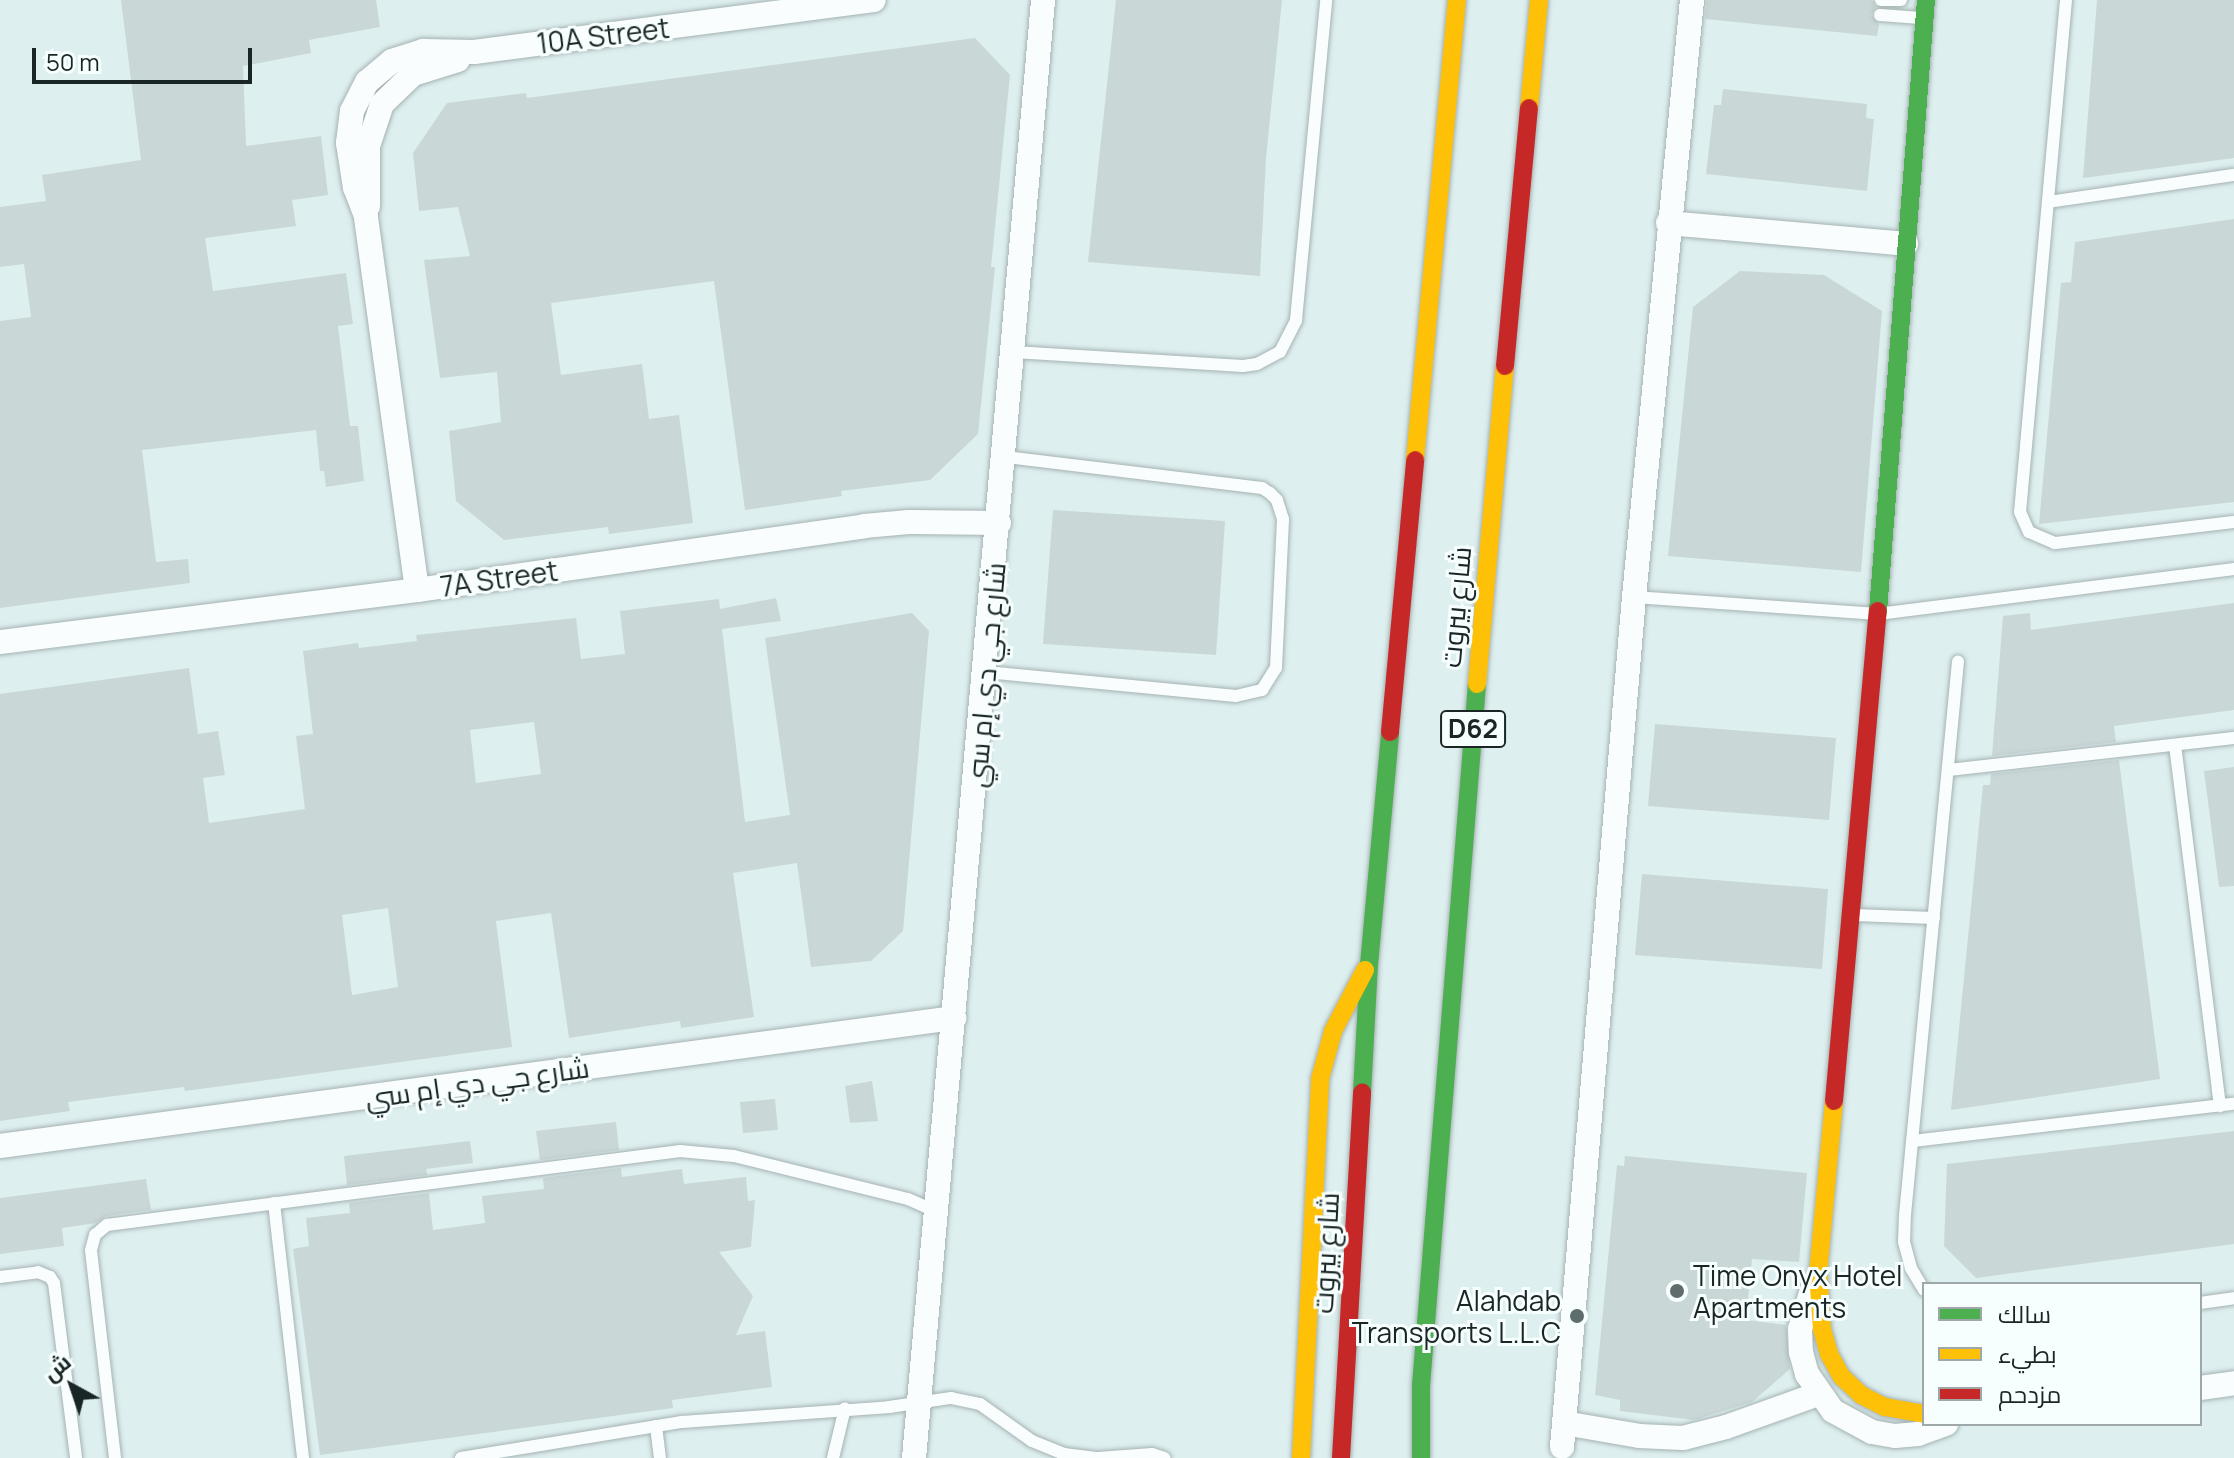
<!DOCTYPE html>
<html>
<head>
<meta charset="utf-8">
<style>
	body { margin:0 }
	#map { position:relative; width:2234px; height:1458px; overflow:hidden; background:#deefef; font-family:Manrope,Cairo,sans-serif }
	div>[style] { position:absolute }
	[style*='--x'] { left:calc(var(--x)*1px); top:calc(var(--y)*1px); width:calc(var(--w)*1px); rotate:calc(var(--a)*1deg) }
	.building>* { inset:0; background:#c9d7d7 }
	.roads { filter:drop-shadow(0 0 2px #a5b2b2) drop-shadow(0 0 2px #a5b2b2) }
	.lane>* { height:12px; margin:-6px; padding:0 6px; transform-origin:6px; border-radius:6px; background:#fafdfd }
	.street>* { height:24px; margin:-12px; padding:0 12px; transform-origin:12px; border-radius:12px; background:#fafdfd }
	.fast>* { height:18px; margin:-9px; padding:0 9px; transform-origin:9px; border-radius:9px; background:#4caf50 }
	.slow>* { height:18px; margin:-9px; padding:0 9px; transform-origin:9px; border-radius:9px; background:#ffc107 }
	.jam>* { height:18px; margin:-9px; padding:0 9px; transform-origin:9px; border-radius:9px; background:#c62828 }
	.dots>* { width:22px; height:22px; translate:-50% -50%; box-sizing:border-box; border:4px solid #f7fefe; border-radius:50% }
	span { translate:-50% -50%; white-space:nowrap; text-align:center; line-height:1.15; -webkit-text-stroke:6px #f7fefe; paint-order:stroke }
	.shield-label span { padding:2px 6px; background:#f7fefe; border:2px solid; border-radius:6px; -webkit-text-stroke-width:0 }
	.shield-label { font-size:26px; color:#1a2626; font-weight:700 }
	.street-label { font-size:28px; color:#1a2626 }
	.poi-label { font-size:28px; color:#1a2626 }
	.left { translate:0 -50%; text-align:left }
	.right { translate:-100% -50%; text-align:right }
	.legend { position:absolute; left:1922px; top:1282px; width:280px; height:144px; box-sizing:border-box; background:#f7fefe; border:2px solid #9fa8a8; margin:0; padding:10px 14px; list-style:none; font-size:24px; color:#1a2626 }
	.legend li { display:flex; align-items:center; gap:16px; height:40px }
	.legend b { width:40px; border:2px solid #9fa8a8 }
	.north { position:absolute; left:32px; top:1346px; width:80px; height:80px; -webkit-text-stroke:6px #f7fefe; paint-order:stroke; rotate:320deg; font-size:22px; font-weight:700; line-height:32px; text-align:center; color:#1a2626 }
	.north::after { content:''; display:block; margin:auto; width:28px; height:36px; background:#1a2626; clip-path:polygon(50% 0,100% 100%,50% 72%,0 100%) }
	.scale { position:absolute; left:32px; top:48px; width:220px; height:36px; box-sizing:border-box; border:4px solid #1a2626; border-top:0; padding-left:10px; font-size:24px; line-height:28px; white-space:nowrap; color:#1a2626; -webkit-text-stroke:6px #f7fefe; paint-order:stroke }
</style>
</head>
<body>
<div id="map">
	<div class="building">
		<div style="clip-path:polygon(121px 0,376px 0,380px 27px,309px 40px,311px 53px,243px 66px,246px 146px,321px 136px,328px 195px,292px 200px,296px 226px,205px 238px,213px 291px,346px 273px,353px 324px,338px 326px,350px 426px,358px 426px,364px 481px,326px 487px,324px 471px,320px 471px,316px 430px,142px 450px,156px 562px,188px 559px,190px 583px,0 608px,0 321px,31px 317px,24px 264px,0 267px,0 207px,46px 201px,42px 175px,141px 160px)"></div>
		<div style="clip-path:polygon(1116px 0,1282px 0,1266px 158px,1260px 276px,1088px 262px)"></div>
		<div style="clip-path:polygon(1707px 0,1872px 0,1876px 7px,1871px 15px,1879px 24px,1877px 36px,1705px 19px)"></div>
		<div style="clip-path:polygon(2097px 0,2234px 0,2234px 158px,2083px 178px)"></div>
		<div style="clip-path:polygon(975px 38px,1010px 75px,991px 267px,995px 267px,978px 434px,930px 480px,841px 491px,842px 496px,745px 510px,714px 281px,551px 303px,561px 375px,642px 364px,649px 419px,679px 415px,693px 523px,609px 534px,608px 527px,504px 540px,456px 501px,449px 431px,501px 422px,497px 372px,440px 378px,424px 260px,470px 256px,458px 207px,419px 211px,413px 153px,447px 103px,526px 93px,527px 98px)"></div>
		<div style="clip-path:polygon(1723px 89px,1867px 104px,1866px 118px,1874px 119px,1867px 191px,1706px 174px,1714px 105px,1721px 105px)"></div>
		<div style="clip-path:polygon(2234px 219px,2234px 502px,2039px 524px,2061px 283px,2071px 282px,2075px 242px)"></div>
		<div style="clip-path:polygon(1740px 271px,1824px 275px,1882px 311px,1861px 572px,1668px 556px,1693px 307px)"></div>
		<div style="clip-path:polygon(1053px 510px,1225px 521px,1216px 655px,1043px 644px)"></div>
		<div style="clip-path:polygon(evenodd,776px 598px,781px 621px,722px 629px,745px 822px,790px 815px,765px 638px,912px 613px,929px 631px,903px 931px,871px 961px,811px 967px,797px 863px,733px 873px,754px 1017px,681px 1028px,680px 1021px,569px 1038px,551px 913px,496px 921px,512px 1047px,185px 1091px,184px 1087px,68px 1102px,70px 1111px,0 1121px,0 694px,189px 668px,198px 734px,218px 731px,225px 775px,203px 778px,209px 823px,305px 809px,296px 736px,313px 734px,303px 651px,358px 643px,359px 648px,417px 641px,416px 635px,576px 618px,581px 659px,625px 654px,620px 611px,719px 599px,720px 609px,776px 598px,534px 722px,541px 774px,476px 783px,470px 730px,534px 722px,776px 598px,388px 908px,398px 987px,352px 995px,342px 915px,388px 908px)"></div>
		<div style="clip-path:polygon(2234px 603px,2234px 710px,2114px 726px,2116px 742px,1992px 756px,2003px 616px,2030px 613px,2031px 630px)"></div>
		<div style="clip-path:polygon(1655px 724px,1836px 738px,1829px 820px,1648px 806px)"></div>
		<div style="clip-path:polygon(2119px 760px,2160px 1079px,1951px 1110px,1983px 785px,1990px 785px,1991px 774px)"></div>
		<div style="clip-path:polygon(2234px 767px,2234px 886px,2219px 887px,2204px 771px)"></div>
		<div style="clip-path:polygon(1642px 874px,1828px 889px,1822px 969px,1635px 955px)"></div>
		<div style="clip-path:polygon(872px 1081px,878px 1121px,850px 1123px,845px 1086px)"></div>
		<div style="clip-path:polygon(775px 1099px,778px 1130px,743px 1133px,740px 1102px)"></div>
		<div style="clip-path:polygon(616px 1122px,619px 1150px,540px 1160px,536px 1131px)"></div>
		<div style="clip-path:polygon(2234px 1131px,2234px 1244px,1976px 1278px,1944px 1246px,1947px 1164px)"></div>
		<div style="clip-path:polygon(470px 1141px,473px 1163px,426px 1169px,427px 1175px,347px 1185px,344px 1156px)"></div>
		<div style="clip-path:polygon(1625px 1156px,1807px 1173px,1799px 1262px,1752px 1259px,1746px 1320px,1786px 1325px,1790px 1369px,1752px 1402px,1694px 1420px,1620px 1411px,1620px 1400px,1595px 1395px,1617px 1165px,1624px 1166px)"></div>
		<div style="clip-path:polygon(621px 1168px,622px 1177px,682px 1169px,684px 1184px,746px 1177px,748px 1201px,755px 1200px,751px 1247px,719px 1252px,753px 1296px,736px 1335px,765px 1331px,772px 1387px,672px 1400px,673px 1408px,320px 1455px,293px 1249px,309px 1246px,306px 1218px,350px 1213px,349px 1203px,429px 1193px,433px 1230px,485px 1223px,482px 1196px,544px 1189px,543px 1178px)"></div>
		<div style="clip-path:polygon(146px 1179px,151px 1210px,106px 1216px,96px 1223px,62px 1228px,64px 1246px,0 1254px,0 1198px)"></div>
	</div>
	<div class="roads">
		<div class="lane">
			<div style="--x:1881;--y:0;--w:20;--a:0"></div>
			<div style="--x:2066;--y:0;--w:514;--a:95.13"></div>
			<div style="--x:2020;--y:512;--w:22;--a:66"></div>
			<div style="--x:2029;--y:532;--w:28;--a:23"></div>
			<div style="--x:2055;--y:543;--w:180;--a:-6.7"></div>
			<div style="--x:1880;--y:15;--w:41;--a:4.2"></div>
			<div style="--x:2048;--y:202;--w:188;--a:-8.3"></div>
			<div style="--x:1014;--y:352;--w:229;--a:3.5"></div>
			<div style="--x:1243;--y:366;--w:14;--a:-8"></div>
			<div style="--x:1257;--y:364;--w:26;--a:-28"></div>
			<div style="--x:1280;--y:352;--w:36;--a:-63"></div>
			<div style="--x:1296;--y:320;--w:321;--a:-84.6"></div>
			<div style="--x:1634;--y:597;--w:245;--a:4"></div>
			<div style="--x:1878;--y:614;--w:359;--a:-7.2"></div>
			<div style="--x:986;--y:672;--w:251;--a:5.5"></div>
			<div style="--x:1236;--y:696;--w:27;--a:-13"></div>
			<div style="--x:1262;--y:690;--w:26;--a:-58"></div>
			<div style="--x:1276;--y:668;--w:149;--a:-87.3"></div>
			<div style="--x:1283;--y:519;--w:20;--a:-108"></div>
			<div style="--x:1277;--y:500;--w:10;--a:-135"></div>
			<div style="--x:1270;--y:493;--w:9;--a:-148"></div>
			<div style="--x:1262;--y:488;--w:259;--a:-173.1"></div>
			<div style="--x:2175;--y:745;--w:364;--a:82.9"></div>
			<div style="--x:1948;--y:770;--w:288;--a:-6.4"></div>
			<div style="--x:1854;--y:915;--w:80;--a:2.1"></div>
			<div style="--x:1912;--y:1141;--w:324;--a:-6.6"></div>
			<div style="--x:274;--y:1203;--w:257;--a:83.5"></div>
			<div style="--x:0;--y:1277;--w:38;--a:-7"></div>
			<div style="--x:38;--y:1272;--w:13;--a:23"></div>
			<div style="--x:50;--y:1277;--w:7;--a:56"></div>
			<div style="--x:54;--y:1283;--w:176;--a:82.8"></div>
			<div style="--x:1924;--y:1290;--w:26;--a:-121"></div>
			<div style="--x:1911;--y:1268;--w:27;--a:-105"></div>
			<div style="--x:1904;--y:1242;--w:27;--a:-88"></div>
			<div style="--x:1905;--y:1215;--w:556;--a:-84.53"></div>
			<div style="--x:2200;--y:1303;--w:34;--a:-8"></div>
			<div style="--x:656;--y:1426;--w:32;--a:83"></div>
			<div style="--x:115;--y:1458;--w:209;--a:-96.6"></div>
			<div style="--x:91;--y:1250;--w:16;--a:-75"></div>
			<div style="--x:95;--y:1235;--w:16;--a:-40"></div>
			<div style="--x:107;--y:1225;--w:578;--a:-7.36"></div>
			<div style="--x:680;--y:1151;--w:54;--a:5.3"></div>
			<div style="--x:734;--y:1156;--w:179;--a:13.9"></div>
			<div style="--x:908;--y:1199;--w:32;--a:24"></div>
			<div style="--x:461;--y:1458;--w:224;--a:-9.3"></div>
			<div style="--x:682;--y:1422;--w:208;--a:-4.1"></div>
			<div style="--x:889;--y:1407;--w:63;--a:-8.3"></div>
			<div style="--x:951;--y:1398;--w:30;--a:12"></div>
			<div style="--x:980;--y:1404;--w:64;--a:35.4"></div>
			<div style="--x:1032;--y:1441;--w:35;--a:22"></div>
			<div style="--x:1064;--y:1454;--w:34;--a:7"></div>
			<div style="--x:1098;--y:1458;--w:54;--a:-4.2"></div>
			<div style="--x:1152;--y:1454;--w:13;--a:18"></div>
			<div style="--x:833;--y:1458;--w:51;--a:-76.5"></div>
		</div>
		<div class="street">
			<div style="--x:368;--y:206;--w:60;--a:-90"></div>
			<div style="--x:368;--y:146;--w:44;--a:-71.6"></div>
			<div style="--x:382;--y:104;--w:43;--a:-44.1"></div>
			<div style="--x:413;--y:74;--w:47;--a:-17.3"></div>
			<div style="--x:1668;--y:223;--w:239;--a:5"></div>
			<div style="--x:417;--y:590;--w:377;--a:-97.8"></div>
			<div style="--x:366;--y:216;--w:30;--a:-111"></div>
			<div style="--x:355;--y:188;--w:46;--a:-98.8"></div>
			<div style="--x:348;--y:143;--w:32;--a:-83"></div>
			<div style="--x:352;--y:111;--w:33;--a:-63"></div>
			<div style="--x:367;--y:82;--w:33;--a:-40"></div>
			<div style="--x:392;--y:61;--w:33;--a:-18"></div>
			<div style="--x:423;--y:51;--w:51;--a:1.1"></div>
			<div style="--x:474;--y:52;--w:403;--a:-7.4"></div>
			<div style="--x:0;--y:642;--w:420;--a:-7.1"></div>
			<div style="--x:417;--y:590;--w:452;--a:-8.1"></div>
			<div style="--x:864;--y:526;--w:45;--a:-5.1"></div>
			<div style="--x:909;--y:522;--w:90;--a:0.6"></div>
			<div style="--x:0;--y:1146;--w:963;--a:-7.64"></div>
			<div style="--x:1814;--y:1283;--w:48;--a:106.9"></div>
			<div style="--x:1800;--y:1329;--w:23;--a:88"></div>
			<div style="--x:1801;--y:1352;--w:23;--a:75"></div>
			<div style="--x:1807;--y:1374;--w:45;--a:54.9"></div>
			<div style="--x:1833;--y:1411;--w:44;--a:28.3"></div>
			<div style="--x:1872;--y:1432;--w:23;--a:10"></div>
			<div style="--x:1895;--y:1436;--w:23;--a:-5"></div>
			<div style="--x:1918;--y:1434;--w:30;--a:-20"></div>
			<div style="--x:2200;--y:1388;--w:34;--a:-8"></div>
			<div style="--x:1564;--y:1423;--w:76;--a:9.8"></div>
			<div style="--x:1639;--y:1436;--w:44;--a:2.6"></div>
			<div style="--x:1683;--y:1438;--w:44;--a:-14.3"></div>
			<div style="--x:1726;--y:1427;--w:98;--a:-19.7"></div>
			<div style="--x:1562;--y:1447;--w:853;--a:-85.16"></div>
			<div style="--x:1634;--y:597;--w:600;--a:-84.45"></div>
			<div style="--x:914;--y:1458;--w:1464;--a:-84.94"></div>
		</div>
		<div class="fast">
			<div style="--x:1878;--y:611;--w:613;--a:-85.51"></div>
			<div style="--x:1362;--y:1093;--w:128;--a:-86.9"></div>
			<div style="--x:1369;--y:965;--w:234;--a:-84.8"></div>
			<div style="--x:1421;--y:1458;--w:72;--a:-90"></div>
			<div style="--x:1421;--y:1386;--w:704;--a:-85.44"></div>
		</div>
		<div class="slow">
			<div style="--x:1529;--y:108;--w:108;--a:-84.7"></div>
			<div style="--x:1415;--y:460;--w:462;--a:-84.8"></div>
			<div style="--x:1477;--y:684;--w:319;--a:-85"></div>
			<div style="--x:1834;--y:1101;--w:173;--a:95.3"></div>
			<div style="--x:1818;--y:1273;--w:56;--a:85.9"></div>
			<div style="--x:1822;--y:1329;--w:26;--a:74"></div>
			<div style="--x:1829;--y:1354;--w:26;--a:61"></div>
			<div style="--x:1842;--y:1377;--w:26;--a:43"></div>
			<div style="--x:1861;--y:1395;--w:27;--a:27"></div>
			<div style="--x:1885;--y:1407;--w:40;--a:10"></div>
			<div style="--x:1301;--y:1458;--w:379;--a:-87.1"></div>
			<div style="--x:1320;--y:1079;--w:50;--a:-74.8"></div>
			<div style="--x:1333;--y:1031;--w:69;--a:-62.3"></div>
		</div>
		<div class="jam">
			<div style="--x:1505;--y:366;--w:259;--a:-84.7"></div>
			<div style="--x:1390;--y:732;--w:273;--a:-84.7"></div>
			<div style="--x:1834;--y:1101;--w:492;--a:-84.9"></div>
			<div style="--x:1341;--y:1458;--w:366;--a:-86.7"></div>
		</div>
	</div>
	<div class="dots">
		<div style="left:1677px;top:1291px;background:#5f6c6c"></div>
		<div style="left:1577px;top:1316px;background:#5f6c6c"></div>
	</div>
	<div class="shield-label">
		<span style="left:1473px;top:729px">D62</span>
	</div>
	<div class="street-label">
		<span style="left:603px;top:35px;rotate:-7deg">10A Street</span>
		<span style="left:499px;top:578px;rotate:-8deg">7A Street</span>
		<span style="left:1455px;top:607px;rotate:-85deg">شارع بيروت</span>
		<span style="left:985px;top:675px;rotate:-85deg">شارع جي دي إم سي</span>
		<span style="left:477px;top:1082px;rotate:-8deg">شارع جي دي إم سي</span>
		<span style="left:1325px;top:1253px;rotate:-87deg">شارع بيروت</span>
	</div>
	<div class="poi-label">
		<span class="left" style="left:1693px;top:1291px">Time Onyx Hotel<br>Apartments</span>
		<span class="right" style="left:1561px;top:1316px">Alahdab<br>Transports L.L.C</span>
	</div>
	<ul class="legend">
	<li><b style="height:10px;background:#4caf50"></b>سالك</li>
	<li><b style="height:10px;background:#ffc107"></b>بطيء</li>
	<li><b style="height:10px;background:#c62828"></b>مزدحم</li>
	</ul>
	<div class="north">ش</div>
	<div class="scale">50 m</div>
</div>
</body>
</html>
